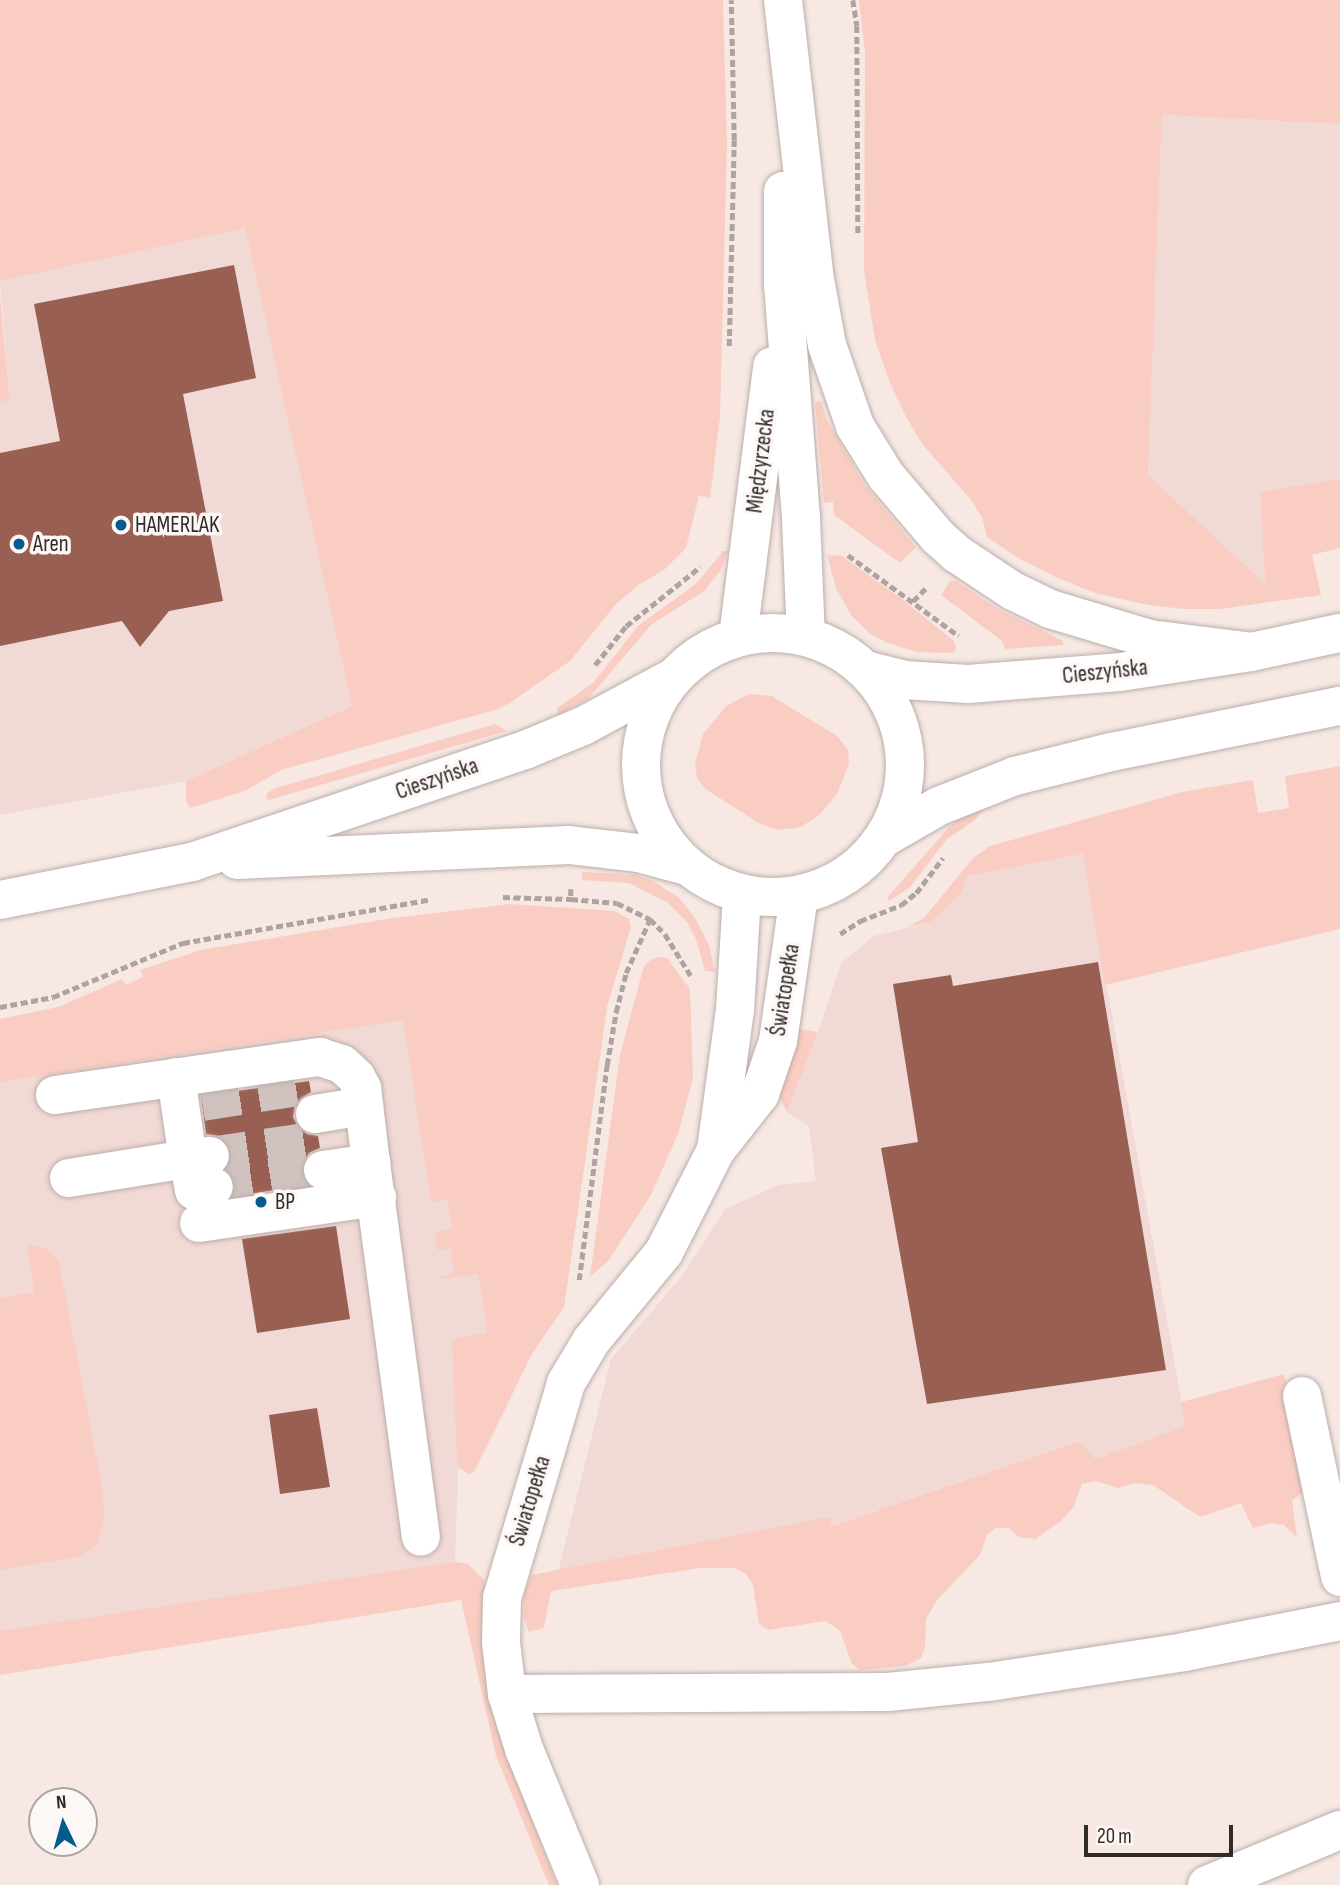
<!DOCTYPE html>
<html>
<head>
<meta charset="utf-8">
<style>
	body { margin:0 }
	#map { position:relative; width:1340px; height:1885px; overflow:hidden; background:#f7e8e4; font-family:"Sofia Sans Condensed",sans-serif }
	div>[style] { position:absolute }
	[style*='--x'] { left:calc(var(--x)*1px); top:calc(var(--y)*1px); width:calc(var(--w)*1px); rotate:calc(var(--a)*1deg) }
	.built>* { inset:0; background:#f1d9d5 }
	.green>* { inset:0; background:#facdc3 }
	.building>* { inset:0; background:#995f52 }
	.minor-tunnel>* { height:38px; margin-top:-19px; transform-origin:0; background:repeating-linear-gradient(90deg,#cfc2bf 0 38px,transparent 0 57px) }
	.path>* { height:4.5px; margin-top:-2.25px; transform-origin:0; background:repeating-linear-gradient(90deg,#afa3a0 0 7px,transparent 0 10.5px) }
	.roads { filter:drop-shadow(0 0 2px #bcaeaa) drop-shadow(0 0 2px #bcaeaa) }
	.minor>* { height:38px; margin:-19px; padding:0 19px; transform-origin:19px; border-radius:19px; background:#fff }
	.major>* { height:38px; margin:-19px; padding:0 19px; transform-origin:19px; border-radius:19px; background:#fff }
	.major>.ring { margin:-19px; padding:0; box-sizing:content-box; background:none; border:38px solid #fff; border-radius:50% }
	.dots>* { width:19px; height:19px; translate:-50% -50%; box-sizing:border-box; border:4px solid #fdf7f6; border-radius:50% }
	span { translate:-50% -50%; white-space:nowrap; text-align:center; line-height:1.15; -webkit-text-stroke:7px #fdf7f6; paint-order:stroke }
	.street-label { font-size:23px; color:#312b2a }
	.poi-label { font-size:23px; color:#312b2a }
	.left { translate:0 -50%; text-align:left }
	.north { position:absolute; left:28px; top:1787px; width:70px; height:70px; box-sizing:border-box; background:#fdf7f6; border:2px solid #aba5a4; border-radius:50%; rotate:355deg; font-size:19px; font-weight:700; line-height:28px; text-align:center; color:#312b2a }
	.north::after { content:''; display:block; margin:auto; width:24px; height:32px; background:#035c8d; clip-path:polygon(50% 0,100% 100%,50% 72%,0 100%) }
	.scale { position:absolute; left:1084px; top:1825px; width:149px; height:32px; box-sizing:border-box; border:4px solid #312b2a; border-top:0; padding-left:9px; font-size:21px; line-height:24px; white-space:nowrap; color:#312b2a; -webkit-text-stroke:5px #fdf7f6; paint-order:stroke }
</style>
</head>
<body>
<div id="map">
	<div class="built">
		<div style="clip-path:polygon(1162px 115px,1340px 124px,1340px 479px,1260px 493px,1265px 585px,1148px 475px)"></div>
		<div style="clip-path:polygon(245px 227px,352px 706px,186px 781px,0 815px,0 402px,10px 400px,0 281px)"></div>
		<div style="clip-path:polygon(1083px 854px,1186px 1426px,1096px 1459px,1078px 1441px,831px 1526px,829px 1517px,558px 1572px,611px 1359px,682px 1276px,725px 1209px,779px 1185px,816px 1181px,809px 1126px,787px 1112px,818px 1032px,841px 963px,874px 936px,931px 922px,961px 893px,968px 876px)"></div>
		<div style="clip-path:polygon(607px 1007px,564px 1307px,533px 1352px,474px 1472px,469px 1474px,458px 1467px,455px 1562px,468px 1564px,484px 1580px,0 1669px,0 1045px)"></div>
	</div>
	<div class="green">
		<div style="clip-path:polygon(0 0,723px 0,727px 144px,720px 417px,710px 498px,699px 496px,686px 548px,664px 570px,640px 584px,616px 604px,570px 661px,510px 703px,495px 710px,281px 770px,245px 791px,190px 808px,186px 801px,186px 781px,352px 706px,245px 228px,0 281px)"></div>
		<div style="clip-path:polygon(859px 0,1340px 0,1340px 124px,1162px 115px,1148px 475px,1265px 584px,1260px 492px,1340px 479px,1340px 548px,1312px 555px,1321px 595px,1220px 609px,1184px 609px,1148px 605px,1095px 593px,1056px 577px,1018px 558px,987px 537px,982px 517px,971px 500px,923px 445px,906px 417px,890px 383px,875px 340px,864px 271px,865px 52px)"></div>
		<div style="clip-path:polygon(0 295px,10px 400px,0 402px)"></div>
		<div style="clip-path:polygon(821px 401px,826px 418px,864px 484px,916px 547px,900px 563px,834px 515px,833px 502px,824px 503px,815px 402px)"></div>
		<div style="clip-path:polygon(723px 551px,728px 551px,721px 570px,704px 591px,651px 625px,589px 698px,558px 715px,557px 708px,594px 682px,638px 626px,697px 583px)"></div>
		<div style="clip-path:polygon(827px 555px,842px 556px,903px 600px,953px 640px,956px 647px,954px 653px,917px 652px,888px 643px,869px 633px,851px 615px,836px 588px)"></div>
		<div style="clip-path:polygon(950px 581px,956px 581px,998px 609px,1063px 641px,1063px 645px,1005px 649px,1002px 641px,941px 595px)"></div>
		<div style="clip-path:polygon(749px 694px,772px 696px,837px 736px,848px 750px,849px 764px,837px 794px,819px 815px,801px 827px,779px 830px,760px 824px,704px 788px,697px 778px,695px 764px,703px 734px,726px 706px)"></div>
		<div style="clip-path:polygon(495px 724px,507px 731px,269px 800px,266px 798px,267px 793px,276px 788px)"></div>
		<div style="clip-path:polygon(1340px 766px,1340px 929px,1105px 985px,1083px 854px,968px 876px,961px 893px,931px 922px,907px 927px,924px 918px,973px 858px,990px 846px,1182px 792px,1253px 780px,1258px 813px,1289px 808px,1285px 776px)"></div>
		<div style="clip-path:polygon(984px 808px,975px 820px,947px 839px,910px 887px,889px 901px,887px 898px,948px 828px,964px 814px)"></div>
		<div style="clip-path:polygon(582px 872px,636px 875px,653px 881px,679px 898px,695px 918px,709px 945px,715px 972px,705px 971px,696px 939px,687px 922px,667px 902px,629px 883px,582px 880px)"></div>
		<div style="clip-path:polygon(510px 904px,615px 911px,629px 919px,631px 927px,607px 1007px,564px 1307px,533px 1352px,474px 1472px,469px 1474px,458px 1467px,457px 1459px,452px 1339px,487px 1333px,486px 1323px,478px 1274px,441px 1279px,441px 1276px,454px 1273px,451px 1249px,437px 1250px,435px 1233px,452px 1229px,447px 1199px,431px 1202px,403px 1020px,0 1082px,0 1019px,58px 1007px,122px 979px,126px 985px,143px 977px,140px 970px,201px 950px,393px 918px)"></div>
		<div style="clip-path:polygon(657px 957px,667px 958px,690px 989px,693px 1078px,678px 1134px,651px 1195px,609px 1260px,590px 1277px,620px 1055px,643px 969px,649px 961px)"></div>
		<div style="clip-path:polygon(794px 1028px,818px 1032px,787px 1112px,778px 1095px)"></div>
		<div style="clip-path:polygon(27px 1244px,47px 1248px,59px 1262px,103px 1493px,104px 1521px,97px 1544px,82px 1556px,0 1570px,0 1298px,34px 1292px)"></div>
		<div style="clip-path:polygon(1284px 1374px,1311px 1487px,1292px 1500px,1297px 1537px,1284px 1525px,1271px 1523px,1253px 1528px,1241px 1503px,1200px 1517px,1153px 1485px,1134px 1483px,1118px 1488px,1096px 1481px,1082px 1484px,1074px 1506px,1061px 1521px,1035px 1539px,1019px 1537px,1008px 1528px,996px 1528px,987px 1535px,980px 1555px,937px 1600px,926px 1619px,925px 1647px,921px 1658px,905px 1666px,861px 1670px,852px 1664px,840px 1631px,826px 1621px,768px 1630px,759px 1624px,753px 1585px,746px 1574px,735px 1568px,700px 1568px,551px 1591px,544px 1628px,529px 1632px,524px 1618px,524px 1596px,531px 1575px,829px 1517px,832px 1526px,1079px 1441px,1096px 1459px,1185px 1426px,1181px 1402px)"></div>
		<div style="clip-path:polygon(455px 1562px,468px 1564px,484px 1580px,505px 1751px,557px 1885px,549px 1885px,496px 1756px,461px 1600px,0 1675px,0 1631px)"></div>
	</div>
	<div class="building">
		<div style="clip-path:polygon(234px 265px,256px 378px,183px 394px,223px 601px,169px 611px,140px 647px,122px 621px,0 646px,0 453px,60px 441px,34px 304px)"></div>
		<div style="clip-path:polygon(1098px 962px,1166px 1370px,927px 1404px,881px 1148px,918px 1142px,893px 984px,951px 975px,953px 986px)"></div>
		<div style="clip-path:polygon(309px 1081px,311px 1092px,301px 1098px,295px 1106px,293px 1117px,299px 1128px,307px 1134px,318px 1136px,320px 1148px,309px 1153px,303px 1163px,302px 1174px,308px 1185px,235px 1196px,235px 1183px,226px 1170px,231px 1152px,228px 1143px,219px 1136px,206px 1134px,201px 1096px)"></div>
		<div style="clip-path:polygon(336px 1226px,350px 1319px,257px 1333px,242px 1239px)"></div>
		<div style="clip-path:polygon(317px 1408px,330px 1487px,280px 1494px,269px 1415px)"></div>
	</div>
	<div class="minor-tunnel">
		<div style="--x:202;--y:1102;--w:109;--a:-8.9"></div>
		<div style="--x:210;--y:1156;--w:110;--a:-8.4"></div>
		<div style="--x:214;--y:1187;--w:110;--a:-8.9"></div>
	</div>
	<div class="path">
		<div style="--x:853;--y:0;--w:26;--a:81"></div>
		<div style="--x:857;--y:26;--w:209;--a:89.7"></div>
		<div style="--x:729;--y:346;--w:206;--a:-88.6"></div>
		<div style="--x:734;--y:140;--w:140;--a:-91.2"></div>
		<div style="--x:848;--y:555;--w:137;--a:36.1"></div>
		<div style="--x:913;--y:601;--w:20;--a:-45"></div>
		<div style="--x:595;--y:665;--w:50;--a:-51.5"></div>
		<div style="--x:626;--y:626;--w:95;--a:-38.6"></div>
		<div style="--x:571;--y:889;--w:10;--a:90"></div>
		<div style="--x:571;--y:899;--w:46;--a:5"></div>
		<div style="--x:617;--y:903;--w:37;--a:26"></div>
		<div style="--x:650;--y:919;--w:21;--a:45"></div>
		<div style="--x:665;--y:934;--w:49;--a:58.2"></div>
		<div style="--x:503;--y:897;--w:68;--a:1.7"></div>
		<div style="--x:840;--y:934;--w:24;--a:-33"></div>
		<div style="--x:860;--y:921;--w:44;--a:-21.3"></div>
		<div style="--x:901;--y:905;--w:19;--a:-39"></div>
		<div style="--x:916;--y:893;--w:44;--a:-52.4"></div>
		<div style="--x:0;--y:1007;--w:54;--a:-10.7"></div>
		<div style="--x:53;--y:997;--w:141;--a:-22.6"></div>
		<div style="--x:183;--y:943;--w:249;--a:-10"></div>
		<div style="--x:579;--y:1280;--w:217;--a:-82.6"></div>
		<div style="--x:607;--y:1065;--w:54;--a:-80.4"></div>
		<div style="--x:616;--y:1012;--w:40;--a:-75.6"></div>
		<div style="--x:626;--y:973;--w:59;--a:-66"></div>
	</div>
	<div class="roads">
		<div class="minor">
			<div style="--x:176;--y:1077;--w:83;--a:81.7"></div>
			<div style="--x:188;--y:1159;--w:22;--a:-8"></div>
			<div style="--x:55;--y:1095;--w:268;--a:-8.2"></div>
			<div style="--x:320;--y:1057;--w:23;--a:18"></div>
			<div style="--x:342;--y:1064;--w:19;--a:43"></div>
			<div style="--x:356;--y:1077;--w:13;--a:61"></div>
			<div style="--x:362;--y:1088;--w:76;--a:83.2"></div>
			<div style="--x:315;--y:1114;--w:50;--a:-9.3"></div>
			<div style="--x:716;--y:1150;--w:141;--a:-82.3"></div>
			<div style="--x:735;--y:1010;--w:115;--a:-86.5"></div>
			<div style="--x:323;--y:1170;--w:49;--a:-8.3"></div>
			<div style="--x:371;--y:1163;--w:377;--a:82.4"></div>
			<div style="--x:69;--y:1178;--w:121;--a:-9.1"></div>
			<div style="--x:188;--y:1159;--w:32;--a:79"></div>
			<div style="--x:194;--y:1190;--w:20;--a:-9"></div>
			<div style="--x:199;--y:1223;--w:180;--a:-8.3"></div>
			<div style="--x:1302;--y:1396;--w:185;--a:78.1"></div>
			<div style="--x:507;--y:1694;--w:381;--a:-0.3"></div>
			<div style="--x:888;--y:1692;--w:101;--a:-5.7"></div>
			<div style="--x:989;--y:1682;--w:197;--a:-8.7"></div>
			<div style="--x:1184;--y:1652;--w:159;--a:-11.2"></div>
			<div style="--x:580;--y:1885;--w:147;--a:-112.4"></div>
			<div style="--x:524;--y:1749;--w:58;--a:-107.2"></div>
			<div style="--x:507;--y:1694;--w:52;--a:-96.6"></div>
			<div style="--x:501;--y:1642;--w:44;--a:-88.7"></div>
			<div style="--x:502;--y:1598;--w:224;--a:-73.4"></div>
			<div style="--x:566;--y:1383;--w:49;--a:-59.2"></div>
			<div style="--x:591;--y:1341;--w:115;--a:-50.6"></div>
			<div style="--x:664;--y:1252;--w:114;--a:-63"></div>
			<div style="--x:716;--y:1150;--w:71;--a:-51.8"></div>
			<div style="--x:760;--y:1094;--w:56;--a:-71.2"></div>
			<div style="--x:778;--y:1041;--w:147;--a:-81.8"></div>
			<div style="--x:1207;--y:1885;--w:144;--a:-22.5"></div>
		</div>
		<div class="major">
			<div style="--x:783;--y:0;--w:276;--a:83.5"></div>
			<div style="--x:814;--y:274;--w:72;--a:79.6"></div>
			<div style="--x:827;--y:345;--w:86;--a:70.9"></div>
			<div style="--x:855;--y:426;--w:59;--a:58.2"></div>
			<div style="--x:886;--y:476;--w:80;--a:49.6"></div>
			<div style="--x:938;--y:537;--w:25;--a:42"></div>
			<div style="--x:957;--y:554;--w:67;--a:33.5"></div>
			<div style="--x:1013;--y:591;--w:41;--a:25.9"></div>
			<div style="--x:1050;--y:609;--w:104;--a:16.7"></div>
			<div style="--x:1150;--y:639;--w:102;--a:7.3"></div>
			<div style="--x:783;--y:191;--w:93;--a:90"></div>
			<div style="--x:783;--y:284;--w:236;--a:85.6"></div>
			<div style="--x:801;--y:519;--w:117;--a:87.6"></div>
			<div class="ring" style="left:641px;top:633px;width:226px;height:226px"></div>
			<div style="--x:738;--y:637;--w:273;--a:-82.8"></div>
			<div style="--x:869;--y:671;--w:36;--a:14"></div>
			<div style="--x:904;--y:680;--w:64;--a:3.6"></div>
			<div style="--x:968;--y:684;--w:152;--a:-4.5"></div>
			<div style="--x:1120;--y:672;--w:133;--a:-8.7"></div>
			<div style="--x:1251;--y:652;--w:91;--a:-12.1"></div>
			<div style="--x:887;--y:836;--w:60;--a:-30"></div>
			<div style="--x:939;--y:806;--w:82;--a:-21.5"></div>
			<div style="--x:1015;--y:776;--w:99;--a:-14"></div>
			<div style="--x:1111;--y:752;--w:234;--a:-11.4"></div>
			<div style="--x:237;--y:860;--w:332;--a:-2.6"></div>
			<div style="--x:569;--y:845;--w:69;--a:6.6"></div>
			<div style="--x:638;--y:853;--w:51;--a:14.9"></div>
			<div style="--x:0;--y:900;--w:196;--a:-11.2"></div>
			<div style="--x:192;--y:862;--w:351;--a:-18.6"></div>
			<div style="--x:525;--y:750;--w:63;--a:-22.5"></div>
			<div style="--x:583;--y:726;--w:101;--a:-28.3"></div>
		</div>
	</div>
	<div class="dots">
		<div style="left:121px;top:525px;background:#035c8d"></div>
		<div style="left:19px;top:544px;background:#035c8d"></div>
		<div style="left:261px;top:1202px;background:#035c8d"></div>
	</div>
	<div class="street-label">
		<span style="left:761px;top:461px;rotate:-83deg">Międzyrzecka</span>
		<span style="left:1105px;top:672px;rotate:-6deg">Cieszyńska</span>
		<span style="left:437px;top:779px;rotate:-19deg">Cieszyńska</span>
		<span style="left:785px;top:990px;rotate:-81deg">Światopełka</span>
		<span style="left:530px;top:1501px;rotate:-73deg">Światopełka</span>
	</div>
	<div class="poi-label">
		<span class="left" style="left:135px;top:525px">HAMERLAK</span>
		<span class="left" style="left:33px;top:544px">Aren</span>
		<span class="left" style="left:275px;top:1202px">BP</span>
	</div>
	<div class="north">N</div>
	<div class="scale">20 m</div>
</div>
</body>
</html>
